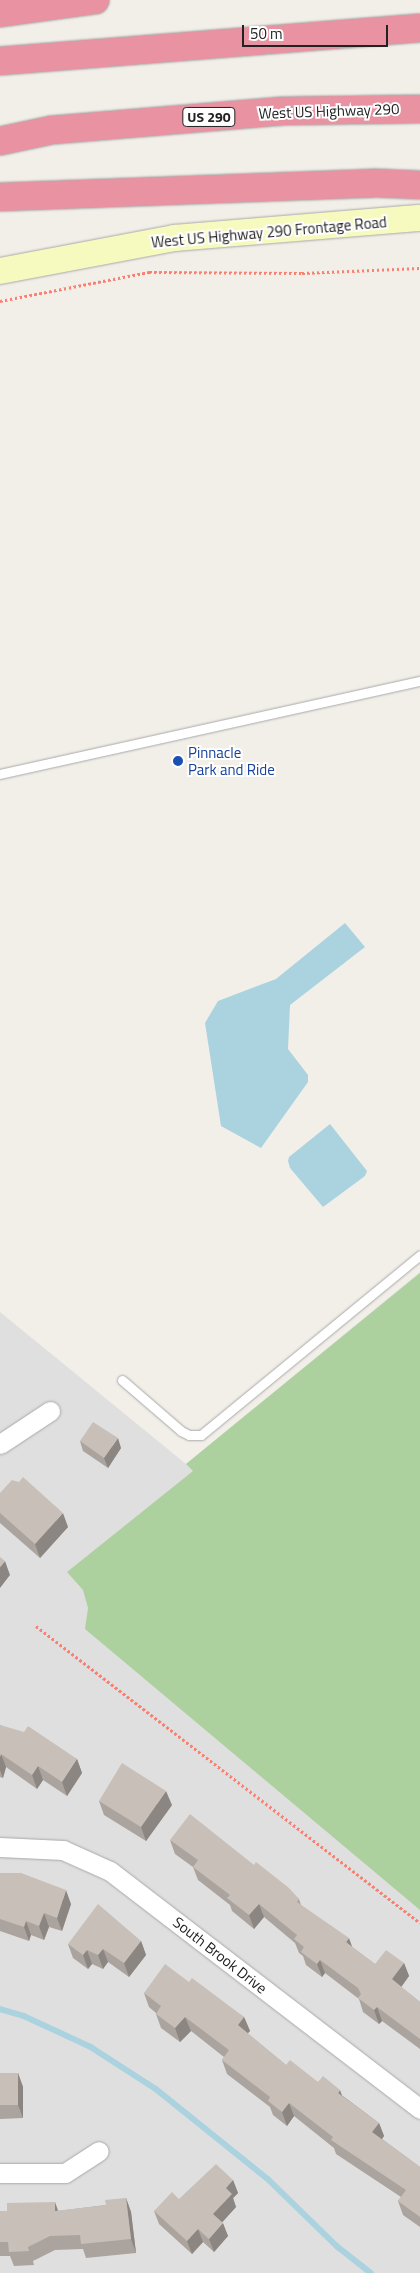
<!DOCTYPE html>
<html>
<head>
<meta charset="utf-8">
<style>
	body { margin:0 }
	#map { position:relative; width:420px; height:2273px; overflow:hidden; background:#f2efe9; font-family:"Titillium Web",sans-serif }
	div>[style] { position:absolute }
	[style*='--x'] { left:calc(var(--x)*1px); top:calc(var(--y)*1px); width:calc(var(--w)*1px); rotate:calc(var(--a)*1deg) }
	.residential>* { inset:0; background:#e0dfdf }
	.forest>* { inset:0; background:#add19e }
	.water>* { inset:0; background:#aad3df }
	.stream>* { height:5.5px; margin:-2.75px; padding:0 2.75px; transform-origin:2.75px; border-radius:2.75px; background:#aad3df }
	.path>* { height:3px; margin-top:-1.5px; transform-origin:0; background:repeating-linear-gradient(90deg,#fa8072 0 2.5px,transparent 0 5px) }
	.roads { filter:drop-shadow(0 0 1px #a9a9a9) drop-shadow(0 0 1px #a9a9a9) }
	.service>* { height:9px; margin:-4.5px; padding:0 4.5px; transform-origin:4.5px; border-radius:4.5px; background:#fff }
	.minor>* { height:19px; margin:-9.5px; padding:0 9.5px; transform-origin:9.5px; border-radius:9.5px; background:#fff }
	.secondary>* { height:26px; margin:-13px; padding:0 13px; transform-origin:13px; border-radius:13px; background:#f7fabf }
	.motorway>* { height:28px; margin:-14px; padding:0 14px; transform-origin:14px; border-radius:14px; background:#e892a2 }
	.wall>* { inset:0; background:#aba49e }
	.shaded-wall>* { inset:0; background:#8b8681 }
	.building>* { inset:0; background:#c7bfb8 }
	.dots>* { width:14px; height:14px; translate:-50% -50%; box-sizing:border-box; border:2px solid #fff; border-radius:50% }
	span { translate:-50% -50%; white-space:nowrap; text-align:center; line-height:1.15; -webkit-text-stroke:4px #fff; paint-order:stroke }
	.shield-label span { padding:1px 4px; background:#fff; border:1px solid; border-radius:4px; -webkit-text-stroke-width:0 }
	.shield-label { font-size:14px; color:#222; font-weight:700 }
	.street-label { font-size:15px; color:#222 }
	.transit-label { font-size:15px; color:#164399 }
	.left { translate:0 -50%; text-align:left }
	.scale { position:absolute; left:242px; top:25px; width:146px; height:22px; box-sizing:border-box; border:2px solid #222; border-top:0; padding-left:6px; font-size:15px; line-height:18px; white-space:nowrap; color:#222; -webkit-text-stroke:4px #fff; paint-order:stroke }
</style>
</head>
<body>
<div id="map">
	<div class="residential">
		<div style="clip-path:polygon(420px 1272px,420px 2273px,0 2273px,0 1312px,186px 1464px)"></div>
	</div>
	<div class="forest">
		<div style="clip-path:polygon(420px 1273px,420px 1910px,85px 1629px,88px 1608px,83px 1590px,67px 1572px,193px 1471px,186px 1464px)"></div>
	</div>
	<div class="water">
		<div style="clip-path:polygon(345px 923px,365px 947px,290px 1005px,288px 1049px,308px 1075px,308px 1082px,261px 1148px,221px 1126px,205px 1023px,218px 1001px,276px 979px)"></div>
		<div style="clip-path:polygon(330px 1124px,367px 1171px,365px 1176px,323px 1207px,290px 1168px,288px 1161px,289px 1157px)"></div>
	</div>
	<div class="stream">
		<div style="--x:0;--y:2009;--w:25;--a:16"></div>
		<div style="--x:24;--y:2016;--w:74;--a:24.8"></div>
		<div style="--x:91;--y:2047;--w:77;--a:32.9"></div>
		<div style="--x:156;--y:2089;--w:144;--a:38.8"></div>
		<div style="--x:268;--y:2179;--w:98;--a:44.2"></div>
		<div style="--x:338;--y:2247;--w:42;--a:38.2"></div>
	</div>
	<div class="path">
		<div style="--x:0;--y:301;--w:152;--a:-11"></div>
		<div style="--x:149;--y:272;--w:153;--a:0.4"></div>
		<div style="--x:302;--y:273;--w:118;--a:-2.4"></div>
		<div style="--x:36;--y:1626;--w:485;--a:37.7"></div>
	</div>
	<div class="roads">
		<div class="service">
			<div style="--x:0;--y:774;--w:430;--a:-12.5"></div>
			<div style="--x:122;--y:1380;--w:78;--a:40.8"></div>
			<div style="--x:181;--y:1431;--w:9;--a:27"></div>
			<div style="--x:189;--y:1435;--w:12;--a:0"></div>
			<div style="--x:201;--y:1435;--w:283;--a:-39.4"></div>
		</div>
		<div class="minor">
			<div style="--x:0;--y:1444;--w:60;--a:-33.4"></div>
			<div style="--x:0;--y:1847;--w:63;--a:2.7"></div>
			<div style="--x:63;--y:1850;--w:51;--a:24.1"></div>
			<div style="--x:110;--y:1871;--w:391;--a:37.5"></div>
			<div style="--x:0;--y:2173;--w:65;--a:0"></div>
			<div style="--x:65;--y:2173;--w:40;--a:-32.9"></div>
		</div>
		<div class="secondary">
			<div style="--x:0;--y:271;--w:178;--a:-10.7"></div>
			<div style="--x:175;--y:238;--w:246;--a:-4.7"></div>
		</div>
		<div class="motorway">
			<div style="--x:0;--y:13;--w:96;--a:-7.8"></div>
			<div style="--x:0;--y:61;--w:421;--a:-4.5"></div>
			<div style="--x:0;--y:141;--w:53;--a:-11.9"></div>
			<div style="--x:52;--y:130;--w:232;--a:-4.7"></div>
			<div style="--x:283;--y:111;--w:137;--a:-0.8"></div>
			<div style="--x:0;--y:197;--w:374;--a:-2.1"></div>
			<div style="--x:374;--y:183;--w:46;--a:2.5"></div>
		</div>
	</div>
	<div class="wall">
		<div style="clip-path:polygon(80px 1441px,121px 1448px,108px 1468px,83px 1451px)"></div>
		<div style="clip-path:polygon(0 1493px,68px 1527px,40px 1558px,0 1523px)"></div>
		<div style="clip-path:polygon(0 1725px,77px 1759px,82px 1773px,67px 1796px,43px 1780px,37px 1789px,6px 1767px,3px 1778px,0 1777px)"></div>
		<div style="clip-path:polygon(99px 1801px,172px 1805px,146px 1841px,104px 1815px)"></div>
		<div style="clip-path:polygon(170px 1840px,254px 1865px,299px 1899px,301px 1905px,352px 1947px,375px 1964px,404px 1963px,409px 1976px,401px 1987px,420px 2002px,420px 2049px,382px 2021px,379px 2024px,363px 2012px,359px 1999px,325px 1973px,322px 1977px,306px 1965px,303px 1956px,299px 1953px,295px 1943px,264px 1917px,254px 1929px,232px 1911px,230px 1905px,198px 1880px,193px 1867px,175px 1854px)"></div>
		<div style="clip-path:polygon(0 1873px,71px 1904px,62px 1931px,49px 1927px,44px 1940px,31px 1935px,29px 1941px,0 1931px)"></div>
		<div style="clip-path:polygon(141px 1941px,146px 1955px,129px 1977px,108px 1962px,103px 1969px,92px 1964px,88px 1969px,73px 1958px,68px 1944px)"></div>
		<div style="clip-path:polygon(189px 1982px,244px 2017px,250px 2031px,247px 2033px,286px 2065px,318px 2082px,343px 2096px,379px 2123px,384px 2136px,382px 2139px,420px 2167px,420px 2227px,403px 2215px,398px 2201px,401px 2197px,336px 2154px,334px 2148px,294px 2116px,287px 2126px,273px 2115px,270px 2107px,227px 2074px,222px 2060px,224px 2057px,191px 2031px,180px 2042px,161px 2028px,156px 2014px,156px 2013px,149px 2007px,144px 1993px)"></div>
		<div style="clip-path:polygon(0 2073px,18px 2073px,23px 2087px,23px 2118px,0 2119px)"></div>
		<div style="clip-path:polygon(233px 2180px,238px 2193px,233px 2198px,236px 2207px,222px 2222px,228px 2236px,214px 2252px,203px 2242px,192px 2254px,159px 2224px,154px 2211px,179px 2199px)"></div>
		<div style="clip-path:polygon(126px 2198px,131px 2212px,136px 2253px,86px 2258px,83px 2249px,55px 2250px,33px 2261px,34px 2265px,14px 2266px,10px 2256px,0 2256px,0 2211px,58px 2211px,106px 2205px)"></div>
	</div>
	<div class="shaded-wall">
		<div style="clip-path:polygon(118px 1438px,121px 1448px,108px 1468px,104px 1458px)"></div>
		<div style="clip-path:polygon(63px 1513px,68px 1527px,40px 1558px,35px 1544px)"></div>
		<div style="clip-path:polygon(5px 1561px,10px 1575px,0 1588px,0 1567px)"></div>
		<div style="clip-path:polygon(1px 1754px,6px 1767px,3px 1778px,0 1770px,0 1757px)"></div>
		<div style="clip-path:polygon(77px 1759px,82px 1773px,67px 1796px,62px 1782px)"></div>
		<div style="clip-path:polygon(38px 1766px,43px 1780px,37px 1789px,32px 1775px)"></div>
		<div style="clip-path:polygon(166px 1791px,172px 1805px,146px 1841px,141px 1827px)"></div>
		<div style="clip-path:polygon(66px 1890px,71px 1904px,62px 1931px,57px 1918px)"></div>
		<div style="clip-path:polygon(259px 1904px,264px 1917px,254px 1929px,249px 1915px)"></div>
		<div style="clip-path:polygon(44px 1913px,49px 1927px,44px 1940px,39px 1926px)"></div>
		<div style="clip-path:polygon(26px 1921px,31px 1935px,29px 1941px,24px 1927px)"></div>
		<div style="clip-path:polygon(349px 1938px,354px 1952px,346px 1942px)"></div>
		<div style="clip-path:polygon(141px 1941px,146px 1955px,129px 1977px,124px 1963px)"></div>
		<div style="clip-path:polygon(103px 1949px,108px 1962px,103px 1969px,98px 1955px)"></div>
		<div style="clip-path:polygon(87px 1950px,92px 1964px,88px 1969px,83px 1955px)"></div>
		<div style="clip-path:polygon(320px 1960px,325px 1973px,322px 1977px,317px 1964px)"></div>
		<div style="clip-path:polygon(404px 1963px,409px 1976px,397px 1993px,392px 1979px)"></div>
		<div style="clip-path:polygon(377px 2007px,382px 2021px,379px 2024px,374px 2010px)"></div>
		<div style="clip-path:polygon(185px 2017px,191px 2031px,180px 2042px,175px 2028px)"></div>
		<div style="clip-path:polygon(244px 2017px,250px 2031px,243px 2039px,238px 2025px)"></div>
		<div style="clip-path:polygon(18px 2073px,23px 2087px,23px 2118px,18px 2105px)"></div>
		<div style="clip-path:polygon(340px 2090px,345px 2104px,338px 2093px)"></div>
		<div style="clip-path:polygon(289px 2103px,294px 2116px,287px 2126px,282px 2112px)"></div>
		<div style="clip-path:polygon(379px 2123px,384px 2136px,377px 2146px,372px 2132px)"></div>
		<div style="clip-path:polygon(233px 2180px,238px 2193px,233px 2198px,236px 2207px,218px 2227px,213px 2214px,226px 2188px)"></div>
		<div style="clip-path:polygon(126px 2198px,131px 2212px,136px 2253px,131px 2239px)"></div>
		<div style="clip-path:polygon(55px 2202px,60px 2216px,55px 2211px)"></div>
		<div style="clip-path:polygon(223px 2223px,228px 2236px,214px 2252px,209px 2239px)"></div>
		<div style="clip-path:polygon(198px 2229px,203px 2242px,192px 2254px,187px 2241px)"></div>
	</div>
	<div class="building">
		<div style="clip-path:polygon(93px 1422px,118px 1438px,104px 1458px,80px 1441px)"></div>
		<div style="clip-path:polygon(23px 1477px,63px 1513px,35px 1544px,0 1513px,0 1493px,12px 1480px,19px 1482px)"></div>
		<div style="clip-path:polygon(0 1557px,5px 1561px,0 1567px)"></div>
		<div style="clip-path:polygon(0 1725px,24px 1732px,28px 1726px,77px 1759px,62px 1782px,38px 1766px,32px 1775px,1px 1754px,0 1757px)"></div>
		<div style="clip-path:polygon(122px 1763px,166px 1791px,141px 1827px,99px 1801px)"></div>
		<div style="clip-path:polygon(190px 1814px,254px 1865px,256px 1862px,289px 1888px,299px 1899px,297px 1902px,349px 1938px,346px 1942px,375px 1964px,386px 1950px,404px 1963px,392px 1979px,420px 2002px,420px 2039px,377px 2007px,374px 2010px,358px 1998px,361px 1994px,358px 1988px,320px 1960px,317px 1964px,301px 1952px,304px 1947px,294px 1939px,297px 1935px,259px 1904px,249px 1915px,227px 1898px,230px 1895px,193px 1867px,198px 1860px,170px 1840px)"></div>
		<div style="clip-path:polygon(0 1873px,21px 1873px,66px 1890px,57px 1918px,44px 1913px,39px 1926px,26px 1921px,24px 1927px,0 1919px)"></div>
		<div style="clip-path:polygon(98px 1904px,141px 1941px,124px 1963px,103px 1949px,98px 1955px,87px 1950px,83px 1955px,68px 1944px)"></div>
		<div style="clip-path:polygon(165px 1964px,189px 1982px,192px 1978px,244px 2017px,238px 2025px,286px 2065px,290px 2060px,318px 2082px,323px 2076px,340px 2090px,338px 2093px,379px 2123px,372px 2132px,420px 2167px,420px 2217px,398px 2201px,406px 2190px,331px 2140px,333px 2137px,289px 2103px,282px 2112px,268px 2101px,270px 2097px,222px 2060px,229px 2050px,185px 2017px,175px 2028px,156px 2014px,161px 2006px,144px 1993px)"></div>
		<div style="clip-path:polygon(0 2073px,18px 2073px,18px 2105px,0 2105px)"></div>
		<div style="clip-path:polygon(216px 2164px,233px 2180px,226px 2188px,232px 2194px,213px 2214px,223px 2223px,209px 2239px,198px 2229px,187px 2241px,154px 2211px,172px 2192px,179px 2199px)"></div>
		<div style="clip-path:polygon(126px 2198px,131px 2239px,81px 2244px,80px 2235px,50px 2236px,28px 2247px,29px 2251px,9px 2252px,8px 2242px,0 2242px,0 2211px,7px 2211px,7px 2203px,55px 2202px,55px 2211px,106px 2205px,105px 2200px)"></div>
	</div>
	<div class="dots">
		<div style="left:178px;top:761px;background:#1a4fb4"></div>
	</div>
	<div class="shield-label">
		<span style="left:209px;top:117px">US 290</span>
	</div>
	<div class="street-label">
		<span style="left:329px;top:111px;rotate:-2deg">West US Highway 290</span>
		<span style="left:269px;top:232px;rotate:-5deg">West US Highway 290 Frontage Road</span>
		<span style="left:220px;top:1955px;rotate:38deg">South Brook Drive</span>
	</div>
	<div class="transit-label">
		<span class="left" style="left:188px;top:761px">Pinnacle<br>Park and Ride</span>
	</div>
	<div class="scale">50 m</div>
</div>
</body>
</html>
